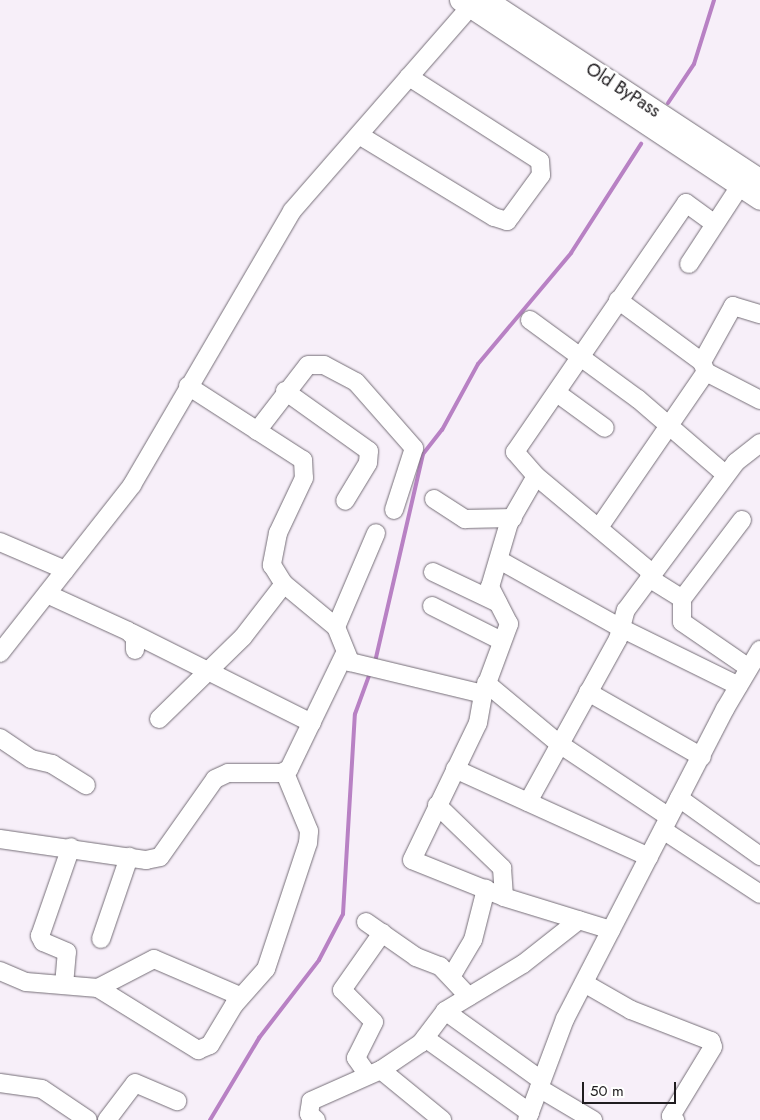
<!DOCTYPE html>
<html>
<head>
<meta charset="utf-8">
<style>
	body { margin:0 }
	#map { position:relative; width:760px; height:1120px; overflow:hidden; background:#f7eff9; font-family:Jost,sans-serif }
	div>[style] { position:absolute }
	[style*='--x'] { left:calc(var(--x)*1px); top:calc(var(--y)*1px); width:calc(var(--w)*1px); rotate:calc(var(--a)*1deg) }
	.stream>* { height:4px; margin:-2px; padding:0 2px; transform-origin:2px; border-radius:2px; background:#b881c4 }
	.roads { filter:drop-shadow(0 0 1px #756e77) drop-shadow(0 0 1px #756e77) }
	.minor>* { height:18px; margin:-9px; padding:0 9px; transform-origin:9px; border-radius:9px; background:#fff }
	.major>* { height:22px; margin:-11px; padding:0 11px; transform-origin:11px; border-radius:11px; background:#fff }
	span { translate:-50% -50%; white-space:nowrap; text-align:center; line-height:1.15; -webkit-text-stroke:4.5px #fff; paint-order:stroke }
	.street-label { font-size:18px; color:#1f1c1f }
	.scale { position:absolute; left:582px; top:1082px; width:94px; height:22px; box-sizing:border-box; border:2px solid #1f1c1f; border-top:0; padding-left:6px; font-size:15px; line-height:18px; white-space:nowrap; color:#1f1c1f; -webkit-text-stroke:4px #fff; paint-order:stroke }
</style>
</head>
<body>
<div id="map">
	<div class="stream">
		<div style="--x:668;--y:103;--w:47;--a:-56.3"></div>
		<div style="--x:694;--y:64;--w:67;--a:-72.6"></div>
		<div style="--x:375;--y:662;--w:213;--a:-77"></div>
		<div style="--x:423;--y:454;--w:31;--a:-52"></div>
		<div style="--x:442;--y:430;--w:75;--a:-61.4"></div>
		<div style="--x:478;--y:364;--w:145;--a:-50"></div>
		<div style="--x:571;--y:253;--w:130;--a:-57.3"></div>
		<div style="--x:210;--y:1120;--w:96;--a:-59.1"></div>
		<div style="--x:259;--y:1038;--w:98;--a:-52.4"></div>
		<div style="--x:319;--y:960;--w:52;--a:-62.4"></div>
		<div style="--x:343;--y:914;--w:200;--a:-86.6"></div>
		<div style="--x:355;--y:714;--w:44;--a:-69.9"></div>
	</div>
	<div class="roads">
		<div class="minor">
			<div style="--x:359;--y:135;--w:158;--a:31.3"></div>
			<div style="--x:494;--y:217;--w:14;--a:17"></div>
			<div style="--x:507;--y:221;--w:6;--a:-51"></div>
			<div style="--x:511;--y:216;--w:51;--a:-53.8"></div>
			<div style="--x:541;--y:175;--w:14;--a:-94"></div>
			<div style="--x:540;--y:161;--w:156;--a:-147.3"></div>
			<div style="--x:689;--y:264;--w:93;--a:-56.8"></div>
			<div style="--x:618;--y:300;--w:104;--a:36.4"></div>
			<div style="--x:530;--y:320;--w:134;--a:36.2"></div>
			<div style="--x:638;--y:399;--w:116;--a:40.8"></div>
			<div style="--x:706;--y:372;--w:61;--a:27.4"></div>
			<div style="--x:188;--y:386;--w:137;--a:32.8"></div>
			<div style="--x:303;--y:460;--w:18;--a:87"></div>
			<div style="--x:304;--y:478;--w:61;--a:115.3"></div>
			<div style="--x:278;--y:533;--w:33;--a:101"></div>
			<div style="--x:272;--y:565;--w:22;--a:58"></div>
			<div style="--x:284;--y:584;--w:67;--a:39.6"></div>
			<div style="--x:336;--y:627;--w:38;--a:68"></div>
			<div style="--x:350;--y:662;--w:137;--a:13.5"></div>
			<div style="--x:285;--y:391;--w:103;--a:35.5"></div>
			<div style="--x:369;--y:451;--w:12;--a:95"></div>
			<div style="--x:368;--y:463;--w:44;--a:121.2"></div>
			<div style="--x:557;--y:393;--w:59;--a:36.1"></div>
			<div style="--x:257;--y:431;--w:83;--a:-52.3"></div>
			<div style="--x:308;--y:365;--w:16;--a:0"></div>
			<div style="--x:324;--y:365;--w:36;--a:28"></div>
			<div style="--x:356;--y:382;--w:88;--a:48.7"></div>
			<div style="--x:414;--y:448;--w:65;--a:107.9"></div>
			<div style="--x:536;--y:476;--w:151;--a:39.9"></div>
			<div style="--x:434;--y:499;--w:37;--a:33"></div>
			<div style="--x:465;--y:519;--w:48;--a:-1.2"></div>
			<div style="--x:742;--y:520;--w:99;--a:127.2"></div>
			<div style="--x:682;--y:599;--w:23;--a:90"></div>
			<div style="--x:682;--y:622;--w:81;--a:34.5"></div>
			<div style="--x:600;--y:526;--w:187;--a:-55.5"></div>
			<div style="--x:706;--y:372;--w:11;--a:-112"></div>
			<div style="--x:702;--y:362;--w:64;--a:-61"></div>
			<div style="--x:733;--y:306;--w:28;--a:17"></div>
			<div style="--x:0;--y:542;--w:71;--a:23.3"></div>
			<div style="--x:501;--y:561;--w:137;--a:29.2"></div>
			<div style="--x:621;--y:628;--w:131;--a:26.2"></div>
			<div style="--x:433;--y:572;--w:72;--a:25.5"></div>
			<div style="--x:649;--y:578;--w:39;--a:32"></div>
			<div style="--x:47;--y:594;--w:89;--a:24.6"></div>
			<div style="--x:128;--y:631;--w:10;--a:45"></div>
			<div style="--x:135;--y:638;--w:12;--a:90"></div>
			<div style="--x:432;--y:606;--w:78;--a:26.6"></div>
			<div style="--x:336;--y:627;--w:102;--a:-66.9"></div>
			<div style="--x:132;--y:633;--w:201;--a:26.6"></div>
			<div style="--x:0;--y:653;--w:214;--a:-51.8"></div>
			<div style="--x:132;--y:485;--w:317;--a:-59.7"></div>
			<div style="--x:292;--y:211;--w:280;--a:-48.9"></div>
			<div style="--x:486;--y:683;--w:94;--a:39.8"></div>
			<div style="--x:558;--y:743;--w:133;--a:33.7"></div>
			<div style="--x:588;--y:692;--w:131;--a:29.7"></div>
			<div style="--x:159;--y:719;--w:117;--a:-44.3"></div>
			<div style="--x:243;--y:637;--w:67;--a:-52.3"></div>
			<div style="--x:0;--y:738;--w:37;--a:34"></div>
			<div style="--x:31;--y:759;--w:22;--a:13"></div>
			<div style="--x:52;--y:764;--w:40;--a:32"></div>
			<div style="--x:455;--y:769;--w:213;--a:24.4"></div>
			<div style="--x:679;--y:798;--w:100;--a:35.6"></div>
			<div style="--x:528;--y:802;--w:186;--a:-61.1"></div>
			<div style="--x:618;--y:639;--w:30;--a:-75"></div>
			<div style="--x:626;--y:610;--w:184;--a:-53.4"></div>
			<div style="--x:736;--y:462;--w:31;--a:-38"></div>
			<div style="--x:437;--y:805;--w:91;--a:44.1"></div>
			<div style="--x:502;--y:868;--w:29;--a:86"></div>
			<div style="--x:663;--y:830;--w:116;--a:33.4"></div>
			<div style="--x:0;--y:839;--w:148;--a:8.2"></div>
			<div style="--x:146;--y:860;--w:14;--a:-12"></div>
			<div style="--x:160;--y:857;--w:95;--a:-54.8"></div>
			<div style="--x:215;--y:779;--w:14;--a:-25"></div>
			<div style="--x:228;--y:773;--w:53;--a:0"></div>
			<div style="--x:281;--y:773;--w:9;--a:-27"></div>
			<div style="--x:289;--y:769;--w:127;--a:-64.2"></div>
			<div style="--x:366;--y:922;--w:61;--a:35"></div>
			<div style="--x:416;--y:957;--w:26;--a:21"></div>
			<div style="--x:440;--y:966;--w:42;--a:46.9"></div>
			<div style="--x:611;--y:930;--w:112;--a:-162.9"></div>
			<div style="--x:504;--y:897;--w:99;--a:-158.1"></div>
			<div style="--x:412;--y:860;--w:152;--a:-64.3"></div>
			<div style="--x:478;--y:723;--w:29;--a:-80"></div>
			<div style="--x:483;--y:694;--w:75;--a:-69.6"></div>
			<div style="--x:509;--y:624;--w:42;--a:-117.2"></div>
			<div style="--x:490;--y:587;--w:67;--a:-73.5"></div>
			<div style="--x:509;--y:523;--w:54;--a:-60.1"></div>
			<div style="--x:536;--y:476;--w:32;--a:-131"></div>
			<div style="--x:515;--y:452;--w:302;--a:-55.5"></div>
			<div style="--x:686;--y:203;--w:34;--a:36"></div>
			<div style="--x:101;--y:939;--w:87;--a:-71.1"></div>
			<div style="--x:0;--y:971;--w:28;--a:23"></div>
			<div style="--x:26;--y:982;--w:72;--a:4.8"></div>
			<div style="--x:98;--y:988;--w:63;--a:-27.4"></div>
			<div style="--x:154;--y:959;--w:94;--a:23.3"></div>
			<div style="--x:451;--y:977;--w:43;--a:-59.3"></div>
			<div style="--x:473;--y:940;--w:53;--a:-75.7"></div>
			<div style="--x:584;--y:983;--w:54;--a:29.9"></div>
			<div style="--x:631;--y:1010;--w:86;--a:21.2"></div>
			<div style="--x:711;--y:1041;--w:6;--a:72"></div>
			<div style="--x:713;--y:1047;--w:81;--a:121.3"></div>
			<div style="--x:671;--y:1116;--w:6;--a:45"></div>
			<div style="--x:64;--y:985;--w:33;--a:-85"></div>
			<div style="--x:67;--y:952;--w:26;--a:-157"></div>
			<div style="--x:43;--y:942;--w:7;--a:-117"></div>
			<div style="--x:40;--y:936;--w:94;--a:-70.8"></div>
			<div style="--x:98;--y:988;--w:118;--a:31.8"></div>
			<div style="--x:198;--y:1050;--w:13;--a:-23"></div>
			<div style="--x:210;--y:1045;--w:47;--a:-59"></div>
			<div style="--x:234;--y:1005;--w:48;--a:-48.4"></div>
			<div style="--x:266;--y:969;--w:133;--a:-71.6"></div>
			<div style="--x:308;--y:843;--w:12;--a:-85"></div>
			<div style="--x:309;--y:831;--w:63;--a:-112.5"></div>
			<div style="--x:445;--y:1011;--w:118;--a:35.7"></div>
			<div style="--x:425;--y:1038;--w:129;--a:35.5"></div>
			<div style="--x:381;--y:1070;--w:79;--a:39.3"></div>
			<div style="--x:368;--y:1075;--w:21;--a:-125"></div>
			<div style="--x:356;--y:1058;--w:40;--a:-63.4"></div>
			<div style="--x:374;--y:1022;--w:45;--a:-135"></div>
			<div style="--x:342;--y:990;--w:70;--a:-54.9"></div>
			<div style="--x:0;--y:1083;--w:42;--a:8.1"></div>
			<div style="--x:42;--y:1089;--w:55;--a:34"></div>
			<div style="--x:539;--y:1088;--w:63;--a:30.7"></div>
			<div style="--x:107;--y:1120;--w:46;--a:-52.9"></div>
			<div style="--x:135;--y:1083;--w:46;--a:23.2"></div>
			<div style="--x:316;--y:1120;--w:9;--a:-139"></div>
			<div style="--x:309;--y:1114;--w:13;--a:-81"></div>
			<div style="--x:311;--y:1101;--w:77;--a:-23.9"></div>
			<div style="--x:381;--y:1070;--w:48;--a:-34"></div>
			<div style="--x:421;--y:1043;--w:40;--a:-53"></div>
			<div style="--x:445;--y:1011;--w:91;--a:-31.1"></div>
			<div style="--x:523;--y:964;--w:71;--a:-38.2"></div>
			<div style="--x:527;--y:1120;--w:108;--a:-69.4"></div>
			<div style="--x:565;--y:1019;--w:349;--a:-62.7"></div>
			<div style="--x:725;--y:709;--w:69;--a:-59.3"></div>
		</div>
		<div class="major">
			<div style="--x:461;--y:0;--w:359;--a:33.6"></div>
			<div style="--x:487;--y:1;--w:326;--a:33.3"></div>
		</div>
	</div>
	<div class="street-label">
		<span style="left:623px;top:90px;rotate:33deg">Old ByPass</span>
	</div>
	<div class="scale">50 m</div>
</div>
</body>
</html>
